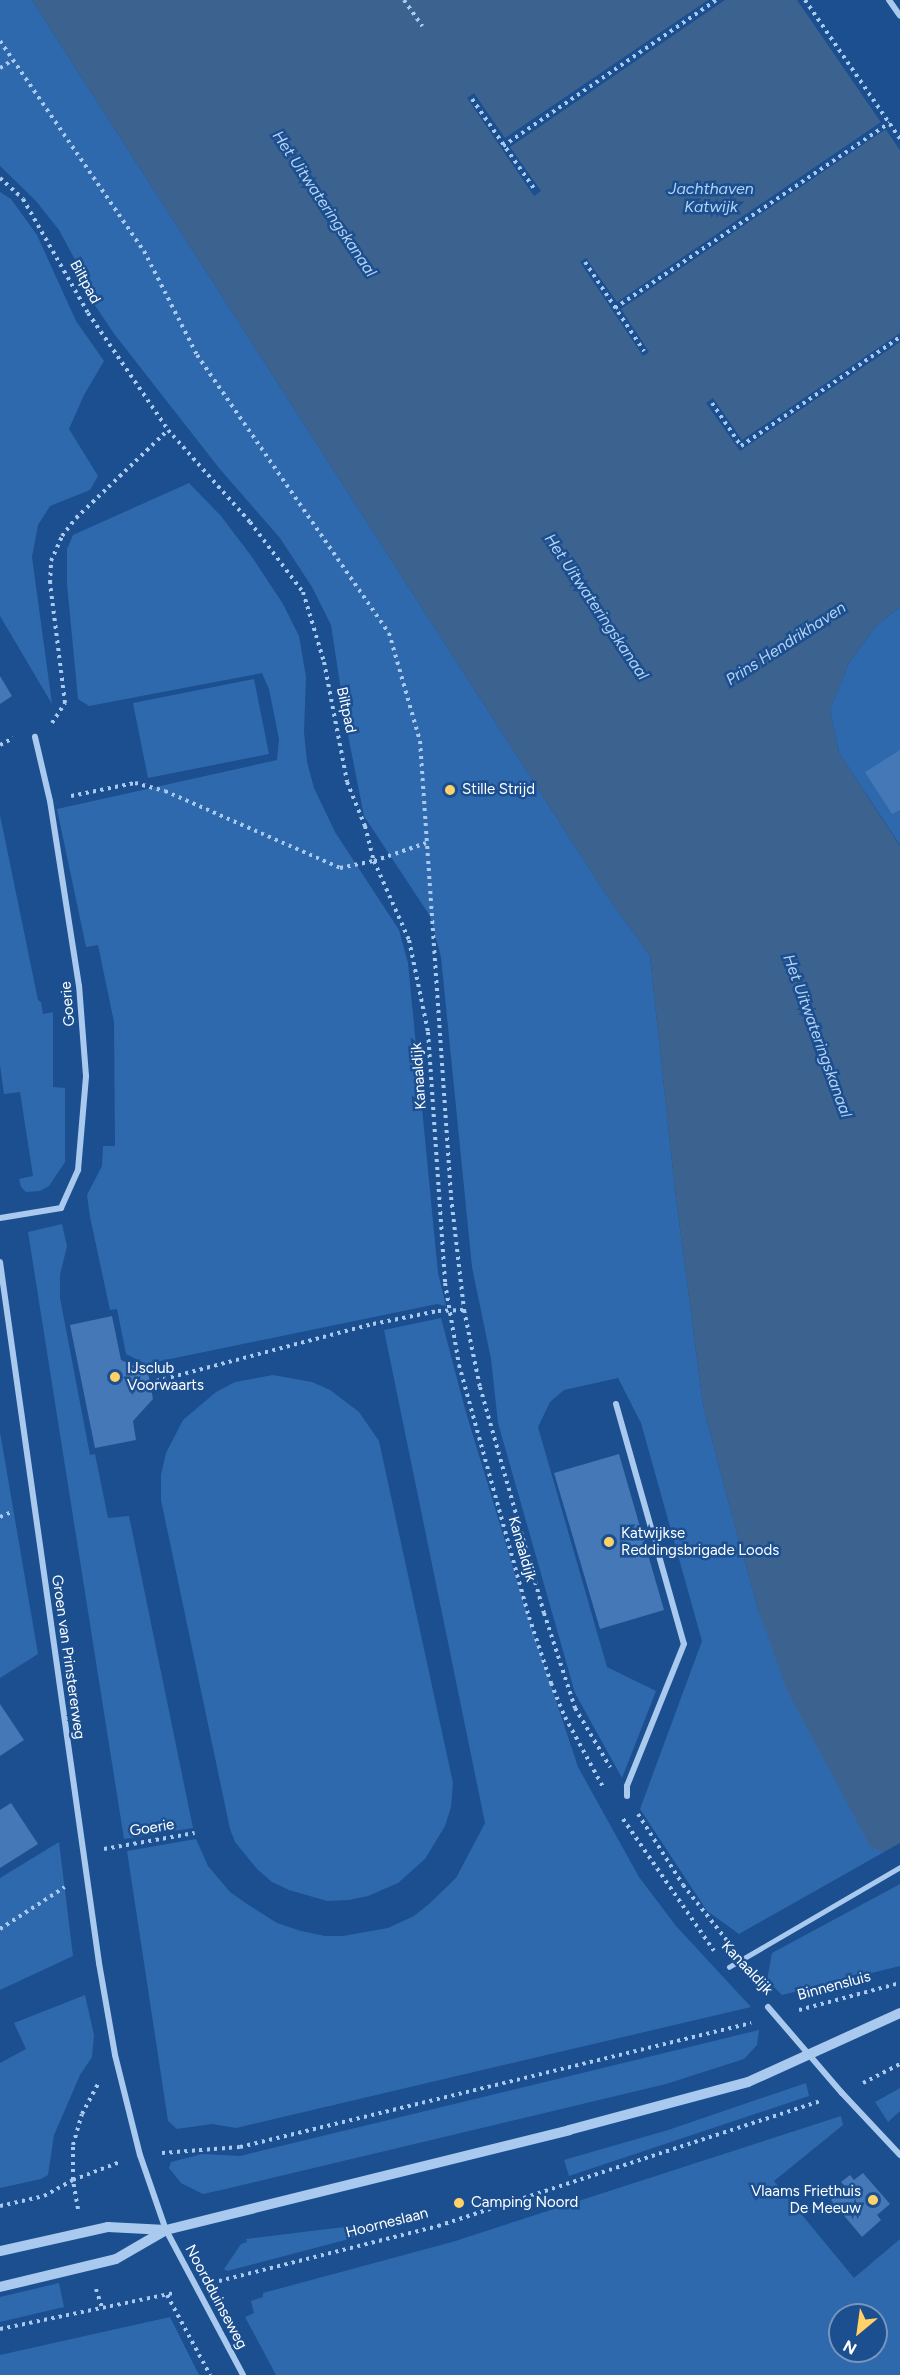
<!DOCTYPE html>
<html>
<head>
<meta charset="utf-8">
<style>
	body { margin:0 }
	#map { position:relative; width:900px; height:2375px; overflow:hidden; background:#1b4f8f; font-family:Figtree,sans-serif }
	div>[style] { position:absolute }
	[style*='--x'] { left:calc(var(--x)*1px); top:calc(var(--y)*1px); width:calc(var(--w)*1px); rotate:calc(var(--a)*1deg) }
	.green>* { inset:0; background:#2e69ad }
	.water>* { inset:0; background:#3c6290 }
	.pier>* { inset:0; background:#1b4f8f }
	.building>* { inset:0; background:#4478b7 }
	.path>* { height:4px; margin-top:-2px; transform-origin:0; background:repeating-linear-gradient(90deg,#a9c9ee 0 3px,transparent 0 7.5px) }
	.service>* { height:4.5px; margin:-2.25px; padding:0 2.25px; transform-origin:2.25px; border-radius:2.25px; background:#a9c9ee }
	.minor>* { height:6px; margin:-3px; padding:0 3px; transform-origin:3px; border-radius:3px; background:#a9c9ee }
	.tertiary>* { height:10px; margin:-5px; padding:0 5px; transform-origin:5px; border-radius:5px; background:#a9c9ee }
	.dots>* { width:16px; height:16px; translate:-50% -50%; box-sizing:border-box; border:3px solid #1b4f8f; border-radius:50% }
	span { translate:-50% -50%; white-space:nowrap; text-align:center; line-height:1.15; -webkit-text-stroke:5px #1b4f8f; paint-order:stroke }
	.street-label { font-size:15px; color:#fff }
	.poi-label { font-size:15px; color:#fff }
	.left { translate:0 -50%; text-align:left }
	.right { translate:-100% -50%; text-align:right }
	.water-label { font-size:16px; color:#b5d3f5; font-style:italic }
	.north { position:absolute; left:828px; top:2303px; width:60px; height:60px; box-sizing:border-box; background:#1b4f8f; border:2px solid #7695bc; border-radius:50%; rotate:209deg; font-size:16px; font-weight:700; line-height:24px; text-align:center; color:#fff }
	.north::after { content:''; display:block; margin:auto; width:21px; height:27px; background:#ffd166; clip-path:polygon(50% 0,100% 100%,50% 72%,0 100%) }
</style>
</head>
<body>
<div id="map">
	<div class="green">
		<div style="clip-path:polygon(0 0,32px 0,605px 893px,650px 956px,675px 1190px,703px 1405px,730px 1508px,759px 1612px,884px 1852px,900px 1843px,739px 1934px,707px 1911px,640px 1809px,702px 1641px,641px 1423px,618px 1378px,564px 1390px,550px 1402px,538px 1427px,607px 1667px,656px 1691px,622px 1778px,575px 1693px,498px 1423px,491px 1359px,472px 1267px,441px 957px,430px 916px,364px 816px,347px 730px,331px 625px,312px 587px,280px 538px,219px 468px,115px 335px,92px 301px,79px 267px,59px 230px,36px 201px,0 166px)"></div>
		<div style="clip-path:polygon(0 192px,11px 199px,37px 235px,76px 321px,104px 361px,84px 395px,69px 429px,98px 476px,90px 490px,50px 506px,38px 525px,32px 557px,52px 704px,0 616px)"></div>
		<div style="clip-path:polygon(189px 483px,221px 516px,252px 557px,283px 604px,299px 636px,306px 677px,304px 732px,307px 762px,314px 788px,335px 832px,399px 930px,408px 963px,438px 1273px,446px 1306px,437px 1304px,146px 1364px,126px 1354px,117px 1309px,110px 1310px,90px 1217px,87px 1195px,102px 1166px,103px 1146px,115px 1146px,114px 1022px,98px 945px,86px 947px,57px 809px,277px 760px,279px 739px,269px 689px,262px 673px,89px 706px,78px 699px,67px 584px,67px 549px,73px 535px)"></div>
		<div style="clip-path:polygon(900px 607px,900px 845px,839px 753px,830px 710px,849px 663px,875px 627px)"></div>
		<div style="clip-path:polygon(254px 679px,269px 754px,148px 778px,133px 703px)"></div>
		<div style="clip-path:polygon(0 815px,38px 1000px,41px 1002px,43px 1014px,53px 1012px,53px 1087px,65px 1088px,65px 1162px,49px 1186px,40px 1191px,26px 1192px,21px 1187px,19px 1179px,33px 1176px,20px 1092px,4px 1094px,0 1065px)"></div>
		<div style="clip-path:polygon(62px 1224px,67px 1246px,60px 1275px,60px 1298px,90px 1455px,95px 1454px,108px 1518px,129px 1516px,193px 1828px,124px 1839px,28px 1232px)"></div>
		<div style="clip-path:polygon(441px 1318px,465px 1409px,525px 1607px,578px 1767px,639px 1877px,676px 1926px,751px 2007px,236px 2128px,212px 2124px,177px 2129px,168px 2121px,127px 1851px,196px 1839px,208px 1866px,230px 1892px,247px 1904px,277px 1923px,301px 1931px,325px 1936px,343px 1936px,388px 1928px,414px 1916px,429px 1904px,456px 1878px,485px 1823px,384px 1330px)"></div>
		<div style="clip-path:polygon(273px 1375px,312px 1382px,330px 1390px,359px 1412px,379px 1441px,453px 1783px,451px 1807px,445px 1826px,425px 1859px,398px 1883px,368px 1896px,349px 1900px,327px 1901px,289px 1890px,272px 1882px,257px 1869px,235px 1842px,230px 1829px,161px 1500px,161px 1475px,166px 1453px,183px 1420px,216px 1392px,235px 1382px)"></div>
		<div style="clip-path:polygon(0 1432px,38px 1654px,0 1678px)"></div>
		<div style="clip-path:polygon(59px 1842px,73px 1956px,0 1990px,0 1878px)"></div>
		<div style="clip-path:polygon(900px 1884px,900px 1966px,782px 1995px,767px 1980px,772px 1953px)"></div>
		<div style="clip-path:polygon(85px 1995px,94px 2035px,92px 2057px,80px 2075px,54px 2135px,48px 2175px,41px 2179px,0 2188px,0 2063px,26px 2049px,14px 2023px)"></div>
		<div style="clip-path:polygon(759px 2030px,757px 2045px,744px 2059px,666px 2084px,230px 2188px,203px 2194px,181px 2183px,169px 2168px,171px 2162px,202px 2154px,240px 2156px)"></div>
		<div style="clip-path:polygon(806px 2083px,809px 2096px,569px 2176px,564px 2160px,668px 2130px)"></div>
		<div style="clip-path:polygon(900px 2088px,900px 2111px,888px 2122px,875px 2102px)"></div>
		<div style="clip-path:polygon(evenodd,841px 2116px,843px 2125px,774px 2181px,854px 2278px,900px 2239px,900px 2375px,276px 2375px,245px 2317px,254px 2313px,251px 2301px,263px 2297px,263px 2293px,452px 2242px,841px 2116px,840px 2315px,876px 2315px,876px 2351px,840px 2351px,840px 2315px)"></div>
		<div style="clip-path:polygon(385px 2222px,387px 2229px,227px 2271px,224px 2269px,241px 2244px,247px 2242px,246px 2239px)"></div>
		<div style="clip-path:polygon(59px 2283px,64px 2307px,0 2322px,0 2297px)"></div>
		<div style="clip-path:polygon(170px 2317px,199px 2375px,0 2375px,0 2355px)"></div>
	</div>
	<div class="water">
		<div style="clip-path:polygon(32px 0,797px 0,900px 150px,900px 607px,875px 627px,849px 663px,830px 710px,839px 753px,900px 846px,900px 1843px,884px 1852px,870px 1846px,787px 1690px,759px 1612px,730px 1508px,703px 1405px,675px 1190px,650px 956px,605px 893px)"></div>
	</div>
	<div class="pier">
		<div style="clip-path:polygon(708px 0,725px 0,510px 147px,541px 191px,534px 196px,467px 98px,474px 93px,505px 138px)"></div>
		<div style="clip-path:polygon(798px 0,801px 0,886px 124px,900px 145px,900px 150px,886px 129px,621px 309px,649px 352px,643px 356px,580px 262px,586px 258px,617px 302px,881px 122px)"></div>
		<div style="clip-path:polygon(900px 333px,900px 342px,740px 451px,706px 403px,713px 398px,742px 440px)"></div>
	</div>
	<div class="building">
		<div style="clip-path:polygon(0 676px,12px 696px,0 704px)"></div>
		<div style="clip-path:polygon(900px 750px,900px 810px,892px 814px,865px 772px)"></div>
		<div style="clip-path:polygon(112px 1316px,121px 1360px,148px 1372px,153px 1399px,133px 1421px,136px 1440px,95px 1448px,70px 1325px)"></div>
		<div style="clip-path:polygon(619px 1454px,664px 1610px,600px 1629px,554px 1473px)"></div>
		<div style="clip-path:polygon(0 1704px,24px 1740px,0 1756px)"></div>
		<div style="clip-path:polygon(11px 1803px,38px 1844px,0 1868px,0 1810px)"></div>
		<div style="clip-path:polygon(863px 2173px,890px 2204px,877px 2215px,881px 2220px,862px 2237px,831px 2200px,846px 2187px,841px 2182px,850px 2175px,854px 2180px)"></div>
	</div>
	<div class="path">
		<div style="--x:404;--y:0;--w:32;--a:55"></div>
		<div style="--x:805;--y:0;--w:168;--a:55.6"></div>
		<div style="--x:0;--y:41;--w:255;--a:55.6"></div>
		<div style="--x:144;--y:251;--w:117;--a:63"></div>
		<div style="--x:197;--y:355;--w:338;--a:55.4"></div>
		<div style="--x:389;--y:633;--w:112;--a:74"></div>
		<div style="--x:420;--y:741;--w:457;--a:86.1"></div>
		<div style="--x:451;--y:1197;--w:114;--a:83.4"></div>
		<div style="--x:464;--y:1310;--w:79;--a:78.3"></div>
		<div style="--x:480;--y:1387;--w:235;--a:74.2"></div>
		<div style="--x:544;--y:1613;--w:100;--a:71.9"></div>
		<div style="--x:575;--y:1708;--w:69;--a:59.3"></div>
		<div style="--x:0;--y:68;--w:13;--a:-32"></div>
		<div style="--x:472;--y:99;--w:111;--a:55.3"></div>
		<div style="--x:503;--y:146;--w:258;--a:-34.4"></div>
		<div style="--x:0;--y:178;--w:31;--a:42"></div>
		<div style="--x:23;--y:199;--w:131;--a:60.3"></div>
		<div style="--x:88;--y:313;--w:142;--a:55.6"></div>
		<div style="--x:168;--y:430;--w:123;--a:48.3"></div>
		<div style="--x:250;--y:522;--w:88;--a:52.9"></div>
		<div style="--x:303;--y:592;--w:73;--a:73.3"></div>
		<div style="--x:324;--y:662;--w:122;--a:79.1"></div>
		<div style="--x:347;--y:782;--w:48;--a:67.8"></div>
		<div style="--x:365;--y:826;--w:36;--a:76"></div>
		<div style="--x:374;--y:861;--w:86;--a:66.1"></div>
		<div style="--x:409;--y:940;--w:94;--a:78.3"></div>
		<div style="--x:428;--y:1032;--w:252;--a:86.1"></div>
		<div style="--x:445;--y:1283;--w:83;--a:80.3"></div>
		<div style="--x:459;--y:1365;--w:262;--a:74.5"></div>
		<div style="--x:529;--y:1617;--w:70;--a:71.6"></div>
		<div style="--x:551;--y:1683;--w:37;--a:68"></div>
		<div style="--x:565;--y:1717;--w:80;--a:61.5"></div>
		<div style="--x:585;--y:262;--w:107;--a:56.5"></div>
		<div style="--x:615;--y:308;--w:331;--a:-34"></div>
		<div style="--x:712;--y:403;--w:52;--a:56"></div>
		<div style="--x:741;--y:446;--w:193;--a:-34.4"></div>
		<div style="--x:52;--y:723;--w:24;--a:-57"></div>
		<div style="--x:65;--y:703;--w:121;--a:-97.1"></div>
		<div style="--x:50;--y:583;--w:22;--a:-87"></div>
		<div style="--x:51;--y:561;--w:27;--a:-66"></div>
		<div style="--x:62;--y:536;--w:23;--a:-52"></div>
		<div style="--x:76;--y:518;--w:127;--a:-43.7"></div>
		<div style="--x:0;--y:745;--w:15;--a:-28"></div>
		<div style="--x:71;--y:796;--w:65;--a:-11.5"></div>
		<div style="--x:135;--y:783;--w:31;--a:15"></div>
		<div style="--x:165;--y:791;--w:191;--a:23.7"></div>
		<div style="--x:340;--y:868;--w:35;--a:-12"></div>
		<div style="--x:374;--y:861;--w:55;--a:-19.1"></div>
		<div style="--x:149;--y:1383;--w:232;--a:-14.8"></div>
		<div style="--x:373;--y:1324;--w:66;--a:-11.3"></div>
		<div style="--x:438;--y:1311;--w:26;--a:-2"></div>
		<div style="--x:0;--y:1517;--w:13;--a:-23"></div>
		<div style="--x:638;--y:1814;--w:84;--a:57.6"></div>
		<div style="--x:683;--y:1885;--w:74;--a:51.6"></div>
		<div style="--x:623;--y:1819;--w:160;--a:55.4"></div>
		<div style="--x:104;--y:1849;--w:92;--a:-10"></div>
		<div style="--x:0;--y:1929;--w:77;--a:-32.9"></div>
		<div style="--x:799;--y:2010;--w:105;--a:-15"></div>
		<div style="--x:863;--y:2083;--w:42;--a:-27.2"></div>
		<div style="--x:162;--y:2153;--w:78;--a:-4.4"></div>
		<div style="--x:240;--y:2147;--w:526;--a:-13.64"></div>
		<div style="--x:0;--y:2206;--w:45;--a:-12.8"></div>
		<div style="--x:44;--y:2196;--w:33;--a:-29"></div>
		<div style="--x:73;--y:2180;--w:50;--a:-21"></div>
		<div style="--x:78;--y:2209;--w:29;--a:-100"></div>
		<div style="--x:73;--y:2180;--w:35;--a:-90"></div>
		<div style="--x:73;--y:2145;--w:32;--a:-74"></div>
		<div style="--x:82;--y:2114;--w:34;--a:-62"></div>
		<div style="--x:219;--y:2281;--w:226;--a:-14.1"></div>
		<div style="--x:438;--y:2226;--w:402;--a:-18.1"></div>
		<div style="--x:96;--y:2289;--w:20;--a:72"></div>
		<div style="--x:167;--y:2295;--w:91;--a:61.7"></div>
		<div style="--x:0;--y:2329;--w:178;--a:-11.7"></div>
	</div>
	<div class="service">
		<div style="--x:729;--y:1967;--w:198;--a:-30.3"></div>
	</div>
	<div class="minor">
		<div style="--x:889;--y:0;--w:19;--a:55"></div>
		<div style="--x:0;--y:1218;--w:62;--a:-9.3"></div>
		<div style="--x:61;--y:1208;--w:42;--a:-65.9"></div>
		<div style="--x:78;--y:1170;--w:94;--a:-85.1"></div>
		<div style="--x:86;--y:1076;--w:90;--a:-94.4"></div>
		<div style="--x:79;--y:986;--w:187;--a:-98.9"></div>
		<div style="--x:50;--y:801;--w:66;--a:-103.2"></div>
		<div style="--x:0;--y:1262;--w:708;--a:81.96"></div>
		<div style="--x:99;--y:1963;--w:93;--a:80.1"></div>
		<div style="--x:115;--y:2055;--w:103;--a:76"></div>
		<div style="--x:140;--y:2155;--w:79;--a:70.9"></div>
		<div style="--x:166;--y:2230;--w:164;--a:62"></div>
		<div style="--x:616;--y:1404;--w:249;--a:74.2"></div>
		<div style="--x:684;--y:1644;--w:153;--a:111.9"></div>
		<div style="--x:627;--y:1786;--w:10;--a:90"></div>
		<div style="--x:768;--y:2007;--w:113;--a:49.3"></div>
		<div style="--x:842;--y:2093;--w:85;--a:46.9"></div>
	</div>
	<div class="tertiary">
		<div style="--x:0;--y:2251;--w:111;--a:-12.5"></div>
		<div style="--x:108;--y:2227;--w:58;--a:3"></div>
		<div style="--x:166;--y:2230;--w:415;--a:-13.9"></div>
		<div style="--x:569;--y:2130;--w:185;--a:-15"></div>
		<div style="--x:748;--y:2082;--w:167;--a:-24.4"></div>
		<div style="--x:0;--y:2287;--w:119;--a:-13.6"></div>
		<div style="--x:116;--y:2259;--w:58;--a:-30.1"></div>
	</div>
	<div class="dots">
		<div style="left:450px;top:790px;background:#ffd166"></div>
		<div style="left:115px;top:1377px;background:#ffd166"></div>
		<div style="left:609px;top:1542px;background:#ffd166"></div>
		<div style="left:873px;top:2200px;background:#ffd166"></div>
		<div style="left:459px;top:2203px;background:#ffd166"></div>
	</div>
	<div class="street-label">
		<span style="left:85px;top:282px;rotate:61deg">Biltpad</span>
		<span style="left:346px;top:710px;rotate:78deg">Biltpad</span>
		<span style="left:68px;top:1004px;rotate:-95deg">Goerie</span>
		<span style="left:419px;top:1076px;rotate:-94deg">Kanaaldijk</span>
		<span style="left:522px;top:1549px;rotate:74deg">Kanaaldijk</span>
		<span style="left:68px;top:1657px;rotate:82deg">Groen van Prinstererweg</span>
		<span style="left:152px;top:1828px;rotate:-9deg">Goerie</span>
		<span style="left:747px;top:1968px;rotate:47deg">Kanaaldijk</span>
		<span style="left:834px;top:1986px;rotate:-15deg">Binnensluis</span>
		<span style="left:387px;top:2223px;rotate:-14deg">Hoorneslaan</span>
		<span style="left:216px;top:2297px;rotate:62deg">Noordduinseweg</span>
	</div>
	<div class="poi-label">
		<span class="left" style="left:462px;top:790px">Stille Strijd</span>
		<span class="left" style="left:127px;top:1377px">IJsclub<br>Voorwaarts</span>
		<span class="left" style="left:621px;top:1542px">Katwijkse<br>Reddingsbrigade Loods</span>
		<span class="right" style="left:861px;top:2200px">Vlaams Friethuis<br>De Meeuw</span>
		<span class="left" style="left:471px;top:2203px">Camping Noord</span>
	</div>
	<div class="water-label">
		<span style="left:711px;top:198px">Jachthaven<br>Katwijk</span>
		<span style="left:324px;top:204px;rotate:56deg">Het Uitwateringskanaal</span>
		<span style="left:596px;top:607px;rotate:56deg">Het Uitwateringskanaal</span>
		<span style="left:786px;top:644px;rotate:-33deg">Prins Hendrikhaven</span>
		<span style="left:817px;top:1036px;rotate:70deg">Het Uitwateringskanaal</span>
	</div>
	<div class="north">N</div>
</div>
</body>
</html>
